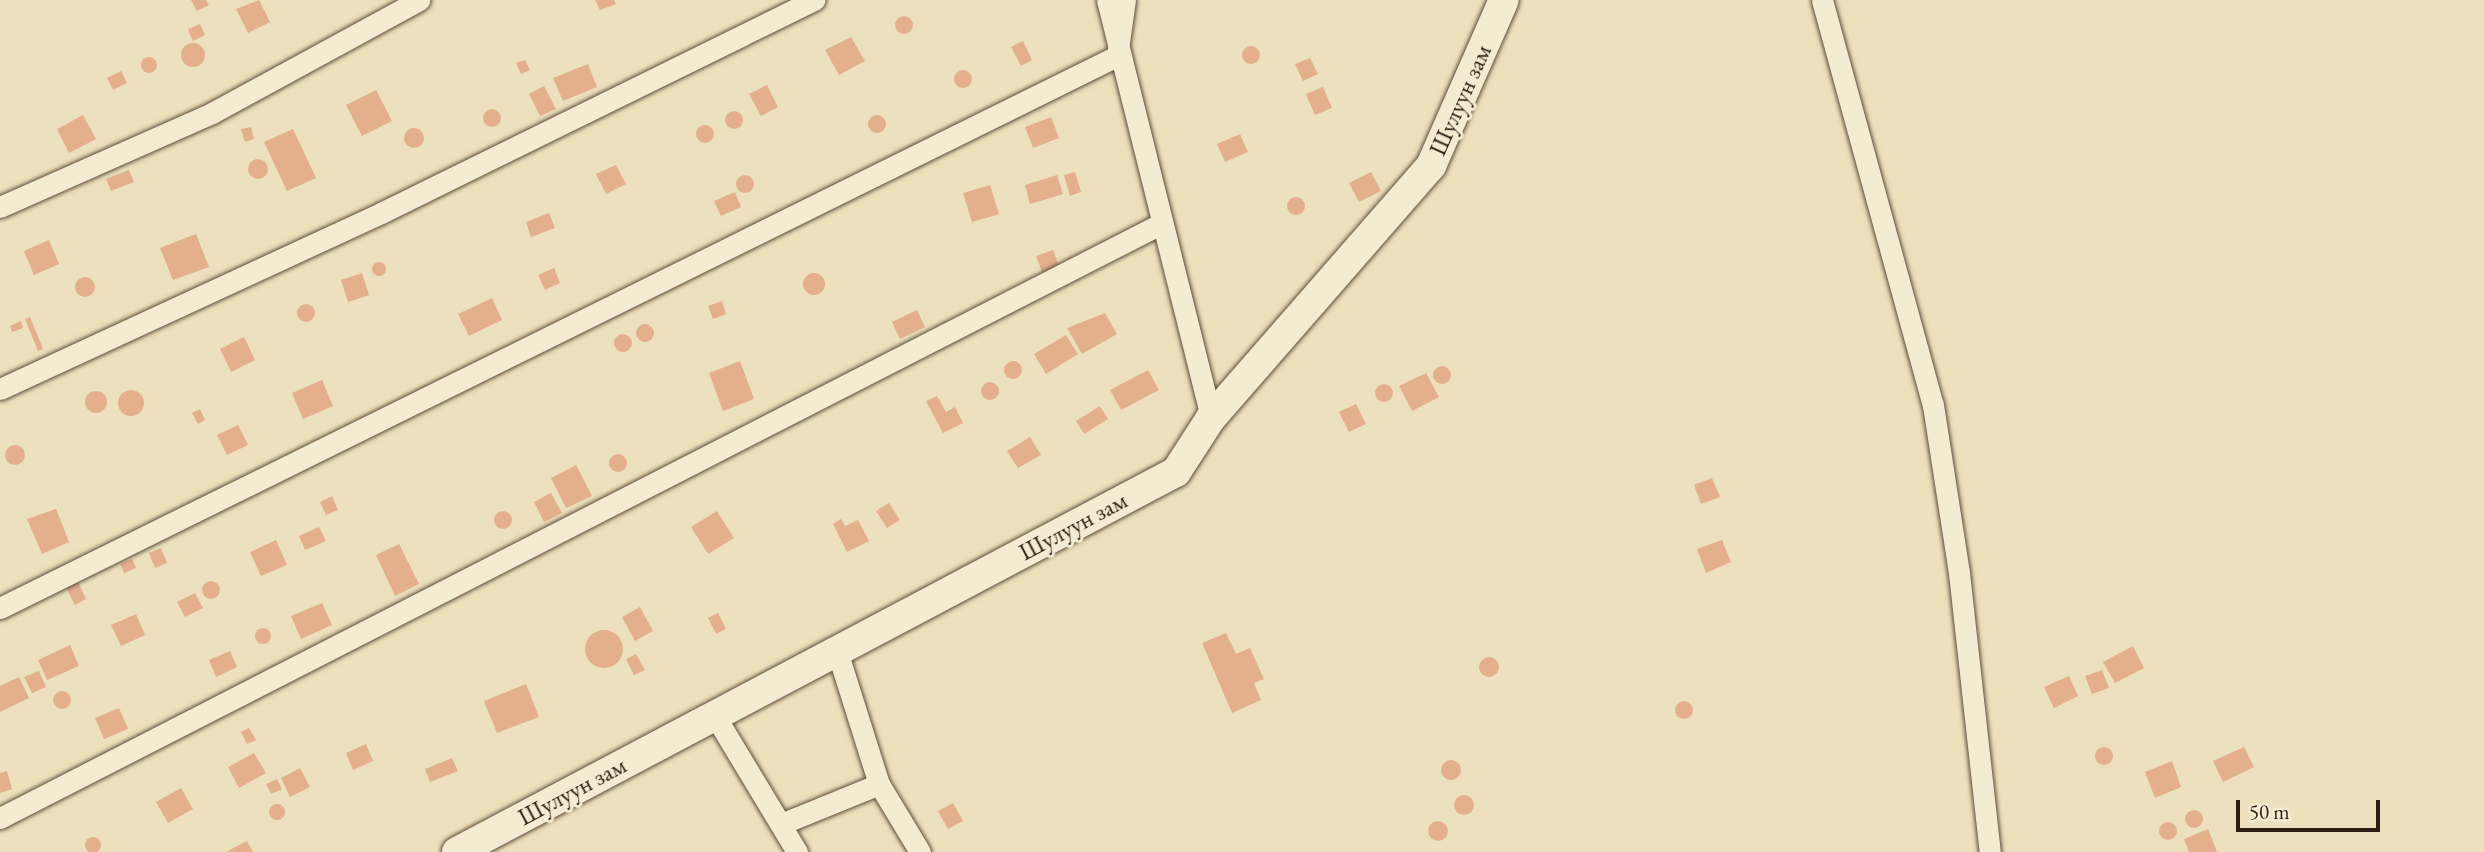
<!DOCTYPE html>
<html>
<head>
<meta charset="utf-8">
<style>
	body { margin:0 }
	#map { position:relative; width:2484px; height:852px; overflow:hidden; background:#ece1bc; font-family:"EB Garamond",serif }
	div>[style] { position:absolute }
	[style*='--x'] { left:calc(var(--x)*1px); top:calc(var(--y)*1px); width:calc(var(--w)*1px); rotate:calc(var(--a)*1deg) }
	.building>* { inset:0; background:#e3af8d }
	.round { border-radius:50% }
	.roads { filter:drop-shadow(0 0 2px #5e4d3d) drop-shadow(0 0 2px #5e4d3d) }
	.street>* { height:21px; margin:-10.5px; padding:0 10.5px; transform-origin:10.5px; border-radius:10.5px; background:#f3ecd3 }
	.secondary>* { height:30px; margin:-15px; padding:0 15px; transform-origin:15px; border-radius:15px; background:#f3ecd3 }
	span { translate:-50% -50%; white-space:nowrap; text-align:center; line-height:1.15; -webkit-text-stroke:6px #f3ecd3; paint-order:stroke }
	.street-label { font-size:24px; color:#2e1c13 }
	.scale { position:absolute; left:2236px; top:800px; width:144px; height:32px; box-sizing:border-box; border:4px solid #2e1c13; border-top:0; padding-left:9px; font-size:21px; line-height:24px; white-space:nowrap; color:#2e1c13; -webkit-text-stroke:5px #f3ecd3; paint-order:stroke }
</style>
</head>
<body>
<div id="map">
	<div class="building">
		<div style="clip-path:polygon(191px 0,206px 0,209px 5px,197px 11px)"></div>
		<div style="clip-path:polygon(259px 0,270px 22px,248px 33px,236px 9px)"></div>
		<div style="clip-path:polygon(595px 0,614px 0,616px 4px,600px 10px)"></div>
		<div class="round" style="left:895px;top:16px;width:18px;height:18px"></div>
		<div style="clip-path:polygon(200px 24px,205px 35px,193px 41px,188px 29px)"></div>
		<div style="clip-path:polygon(851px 37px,865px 61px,839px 75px,825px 50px)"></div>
		<div style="clip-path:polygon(1023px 41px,1032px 60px,1021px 66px,1011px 47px)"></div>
		<div class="round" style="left:181px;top:43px;width:24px;height:24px"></div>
		<div class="round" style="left:1242px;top:46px;width:18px;height:18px"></div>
		<div class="round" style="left:141px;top:57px;width:16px;height:16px"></div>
		<div style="clip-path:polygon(1310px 58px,1318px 74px,1303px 81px,1295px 64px)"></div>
		<div style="clip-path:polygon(525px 60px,530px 70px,521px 74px,516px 63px)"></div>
		<div style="clip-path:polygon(588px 64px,597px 87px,563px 101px,553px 78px)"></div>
		<div class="round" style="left:954px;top:70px;width:18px;height:18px"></div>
		<div style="clip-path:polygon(121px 71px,127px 83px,113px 90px,107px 78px)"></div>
		<div style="clip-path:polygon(767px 85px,778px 107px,761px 116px,749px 94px)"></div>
		<div style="clip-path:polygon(544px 86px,556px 109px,540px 116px,529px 94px)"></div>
		<div style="clip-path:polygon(1323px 87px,1332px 108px,1315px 115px,1306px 94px)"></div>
		<div style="clip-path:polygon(376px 90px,392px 121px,362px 136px,346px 105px)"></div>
		<div class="round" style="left:483px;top:109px;width:18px;height:18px"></div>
		<div class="round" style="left:725px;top:111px;width:18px;height:18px"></div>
		<div class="round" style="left:868px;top:115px;width:18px;height:18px"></div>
		<div style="clip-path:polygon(83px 115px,96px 139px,69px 153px,57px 129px)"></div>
		<div style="clip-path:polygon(1051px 117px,1059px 138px,1033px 148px,1025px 127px)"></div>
		<div class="round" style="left:696px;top:125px;width:18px;height:18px"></div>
		<div style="clip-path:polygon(251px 127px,254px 139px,245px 142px,241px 129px)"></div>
		<div class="round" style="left:404px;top:128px;width:20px;height:20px"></div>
		<div style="clip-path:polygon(293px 129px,316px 178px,287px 191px,264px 142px)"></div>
		<div style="clip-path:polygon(1240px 134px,1248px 152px,1225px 162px,1217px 144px)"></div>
		<div class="round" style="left:248px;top:159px;width:20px;height:20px"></div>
		<div style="clip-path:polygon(616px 165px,626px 184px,606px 194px,596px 174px)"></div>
		<div style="clip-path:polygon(129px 170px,134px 182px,111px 191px,106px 179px)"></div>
		<div style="clip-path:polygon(1075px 172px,1081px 192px,1070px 196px,1064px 175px)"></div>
		<div style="clip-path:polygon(1371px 172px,1381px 191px,1359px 202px,1349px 183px)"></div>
		<div class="round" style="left:736px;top:175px;width:18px;height:18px"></div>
		<div style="clip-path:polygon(1057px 175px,1063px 194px,1030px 204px,1025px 185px)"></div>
		<div style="clip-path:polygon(990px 185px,999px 214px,972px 222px,963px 193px)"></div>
		<div style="clip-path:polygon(735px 192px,741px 207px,721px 216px,714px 201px)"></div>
		<div class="round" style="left:1287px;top:197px;width:18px;height:18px"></div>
		<div style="clip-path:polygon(549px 213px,555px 228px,531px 237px,526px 222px)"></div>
		<div style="clip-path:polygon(196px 234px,209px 267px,173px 280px,160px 248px)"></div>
		<div style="clip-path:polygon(49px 240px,59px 264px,34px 275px,24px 251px)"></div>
		<div style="clip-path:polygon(1053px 250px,1059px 266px,1042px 272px,1036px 256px)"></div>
		<div class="round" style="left:372px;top:262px;width:14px;height:14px"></div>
		<div style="clip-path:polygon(554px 268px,560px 283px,545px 290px,538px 275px)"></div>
		<div class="round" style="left:803px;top:273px;width:22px;height:22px"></div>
		<div style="clip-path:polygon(362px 273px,369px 295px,348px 302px,341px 280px)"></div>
		<div class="round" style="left:75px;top:277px;width:20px;height:20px"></div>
		<div style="clip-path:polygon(492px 298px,502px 320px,469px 336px,458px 314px)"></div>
		<div style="clip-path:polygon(722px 301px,726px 314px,713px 319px,708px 306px)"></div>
		<div class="round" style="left:297px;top:304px;width:18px;height:18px"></div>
		<div style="clip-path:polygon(917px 310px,925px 327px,900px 339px,892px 322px)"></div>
		<div style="clip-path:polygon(1105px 313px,1117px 334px,1082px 354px,1067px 328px)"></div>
		<div style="clip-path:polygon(30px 317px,43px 349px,38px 351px,25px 319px)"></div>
		<div style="clip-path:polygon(21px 321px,23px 328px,12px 332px,10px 326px)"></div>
		<div class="round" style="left:636px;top:324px;width:18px;height:18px"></div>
		<div class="round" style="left:614px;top:334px;width:18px;height:18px"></div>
		<div style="clip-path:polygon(1066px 335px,1078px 354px,1046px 374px,1034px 354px)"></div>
		<div style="clip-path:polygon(244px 337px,255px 360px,231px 372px,220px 349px)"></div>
		<div class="round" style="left:1004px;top:361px;width:18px;height:18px"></div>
		<div style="clip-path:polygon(740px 361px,754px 399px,723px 411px,709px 373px)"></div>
		<div class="round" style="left:1433px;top:366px;width:18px;height:18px"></div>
		<div style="clip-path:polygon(1148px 370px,1159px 390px,1121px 410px,1110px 390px)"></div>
		<div style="clip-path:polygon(1426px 373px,1439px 397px,1412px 411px,1399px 386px)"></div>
		<div style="clip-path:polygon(322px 380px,333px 406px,303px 419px,292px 393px)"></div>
		<div class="round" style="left:981px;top:382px;width:18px;height:18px"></div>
		<div class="round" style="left:1375px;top:384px;width:18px;height:18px"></div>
		<div class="round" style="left:118px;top:390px;width:26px;height:26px"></div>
		<div class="round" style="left:85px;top:391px;width:22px;height:22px"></div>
		<div style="clip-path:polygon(937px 396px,946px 412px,955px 407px,963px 423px,943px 433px,926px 401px)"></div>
		<div style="clip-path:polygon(1356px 404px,1366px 424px,1349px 432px,1339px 412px)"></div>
		<div style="clip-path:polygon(1100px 406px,1108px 419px,1084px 434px,1076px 421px)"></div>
		<div style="clip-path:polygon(200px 409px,205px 420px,198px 424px,192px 413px)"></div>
		<div style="clip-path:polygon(238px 425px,248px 445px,227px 455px,217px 435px)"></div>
		<div style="clip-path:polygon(1030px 437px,1041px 455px,1018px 468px,1007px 451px)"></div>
		<div class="round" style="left:5px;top:445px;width:20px;height:20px"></div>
		<div class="round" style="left:609px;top:454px;width:18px;height:18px"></div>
		<div style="clip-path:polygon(576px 465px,592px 496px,566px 508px,551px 478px)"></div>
		<div style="clip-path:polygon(1712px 478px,1720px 497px,1701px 504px,1694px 485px)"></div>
		<div style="clip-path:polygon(551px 493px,562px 513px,544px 522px,534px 502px)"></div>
		<div style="clip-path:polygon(332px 496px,338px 510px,326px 515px,320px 502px)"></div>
		<div style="clip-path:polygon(889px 503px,900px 520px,887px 528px,876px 511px)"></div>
		<div style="clip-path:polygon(56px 509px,69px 542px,42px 554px,27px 519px)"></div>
		<div class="round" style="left:494px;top:511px;width:18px;height:18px"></div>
		<div style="clip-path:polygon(717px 511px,734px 538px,708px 554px,691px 527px)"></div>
		<div style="clip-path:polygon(841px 519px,845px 526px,858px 520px,869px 541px,847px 552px,833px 524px)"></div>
		<div style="clip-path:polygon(319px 527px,326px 541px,305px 550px,299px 536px)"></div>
		<div style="clip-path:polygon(276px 540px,287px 565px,261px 576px,250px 552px)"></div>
		<div style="clip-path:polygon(1722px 540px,1731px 562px,1706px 573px,1697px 549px)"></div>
		<div style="clip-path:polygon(399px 544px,419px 584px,395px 596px,376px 555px)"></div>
		<div style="clip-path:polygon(161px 548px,167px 563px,155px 568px,149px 553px)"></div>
		<div style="clip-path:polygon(132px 559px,136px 568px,124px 573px,120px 564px)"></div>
		<div class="round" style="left:202px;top:581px;width:18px;height:18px"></div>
		<div style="clip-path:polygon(78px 582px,86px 599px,75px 605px,66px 587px)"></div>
		<div style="clip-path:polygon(195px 593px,203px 608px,185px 617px,177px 602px)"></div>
		<div style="clip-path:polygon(322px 603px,332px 625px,301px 639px,291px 616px)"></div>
		<div style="clip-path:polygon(640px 607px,653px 631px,635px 641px,622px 617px)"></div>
		<div style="clip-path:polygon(718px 613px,726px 629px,716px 634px,708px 618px)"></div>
		<div style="clip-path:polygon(136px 614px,145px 635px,121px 646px,111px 625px)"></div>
		<div class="round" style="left:255px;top:628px;width:16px;height:16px"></div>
		<div class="round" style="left:585px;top:630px;width:38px;height:38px"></div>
		<div style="clip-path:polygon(1226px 633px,1236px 654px,1250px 648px,1264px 679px,1254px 683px,1261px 700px,1232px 713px,1202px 643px)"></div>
		<div style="clip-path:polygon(70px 645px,79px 666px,47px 680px,38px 660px)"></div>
		<div style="clip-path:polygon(2133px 646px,2144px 668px,2115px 683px,2103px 662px)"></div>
		<div style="clip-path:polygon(230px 651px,237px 667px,216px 677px,209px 660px)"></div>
		<div style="clip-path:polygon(636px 654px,645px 670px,634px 675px,626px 659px)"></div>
		<div class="round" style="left:1479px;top:657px;width:20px;height:20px"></div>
		<div style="clip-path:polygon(2102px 670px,2109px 688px,2092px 694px,2085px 676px)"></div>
		<div style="clip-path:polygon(39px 671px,46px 687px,32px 693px,24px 677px)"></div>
		<div style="clip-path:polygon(2069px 676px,2078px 696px,2054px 708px,2044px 687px)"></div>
		<div style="clip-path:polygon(19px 677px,29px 698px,0 712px,0 686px)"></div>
		<div style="clip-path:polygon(526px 684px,539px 717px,497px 733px,484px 701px)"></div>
		<div class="round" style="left:53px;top:691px;width:18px;height:18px"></div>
		<div class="round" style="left:1675px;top:701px;width:18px;height:18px"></div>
		<div style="clip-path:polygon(119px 708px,128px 729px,104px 739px,95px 718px)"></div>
		<div style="clip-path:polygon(249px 728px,256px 740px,247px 744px,241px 732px)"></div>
		<div style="clip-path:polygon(366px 744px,373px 761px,353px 770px,346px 753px)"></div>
		<div class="round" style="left:2095px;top:747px;width:18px;height:18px"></div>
		<div style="clip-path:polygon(2244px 747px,2254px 767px,2223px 782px,2213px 761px)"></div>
		<div style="clip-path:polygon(254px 753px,266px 773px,239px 788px,228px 767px)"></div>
		<div style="clip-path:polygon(452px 758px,458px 771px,430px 782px,425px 769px)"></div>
		<div class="round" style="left:1441px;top:760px;width:20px;height:20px"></div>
		<div style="clip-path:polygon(2172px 761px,2181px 787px,2155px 798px,2145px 772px)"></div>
		<div style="clip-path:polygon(300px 768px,310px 787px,290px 797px,281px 778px)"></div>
		<div style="clip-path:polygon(7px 771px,12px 789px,0 793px,0 773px)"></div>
		<div style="clip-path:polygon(277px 779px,282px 789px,271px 794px,266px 784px)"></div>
		<div style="clip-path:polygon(181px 788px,193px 809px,168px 823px,156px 802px)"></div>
		<div class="round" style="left:1454px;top:795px;width:20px;height:20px"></div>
		<div style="clip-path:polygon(953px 803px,963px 821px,948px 829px,938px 811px)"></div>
		<div class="round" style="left:269px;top:804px;width:16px;height:16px"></div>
		<div class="round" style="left:2185px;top:810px;width:18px;height:18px"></div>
		<div class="round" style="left:1428px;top:821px;width:20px;height:20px"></div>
		<div class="round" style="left:2159px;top:822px;width:18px;height:18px"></div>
		<div style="clip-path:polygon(2208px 829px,2217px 852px,2189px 852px,2184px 839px)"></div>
		<div class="round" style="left:85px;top:837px;width:16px;height:16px"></div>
		<div style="clip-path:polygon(247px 841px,253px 852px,226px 852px)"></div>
	</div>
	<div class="roads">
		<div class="street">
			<div style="--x:1107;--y:0;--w:431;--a:76"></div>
			<div style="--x:1822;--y:0;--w:420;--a:74.7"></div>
			<div style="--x:1933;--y:405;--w:170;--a:81.2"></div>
			<div style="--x:1959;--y:573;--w:281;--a:83.7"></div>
			<div style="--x:0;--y:207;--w:232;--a:-23.9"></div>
			<div style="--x:212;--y:113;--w:236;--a:-28.6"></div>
			<div style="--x:0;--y:389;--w:420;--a:-24.8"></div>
			<div style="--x:381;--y:213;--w:483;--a:-26.2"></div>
			<div style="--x:0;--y:608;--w:1246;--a:-26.3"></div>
			<div style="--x:1117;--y:56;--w:57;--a:-81.9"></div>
			<div style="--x:837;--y:651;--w:139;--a:72.5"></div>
			<div style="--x:715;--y:716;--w:159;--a:58.9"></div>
			<div style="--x:0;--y:818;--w:1305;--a:-27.11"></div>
			<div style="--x:781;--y:824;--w:106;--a:-22.2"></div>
			<div style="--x:879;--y:784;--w:79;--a:58.9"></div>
		</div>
		<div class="secondary">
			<div style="--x:457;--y:852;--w:813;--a:-27.86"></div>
			<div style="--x:1176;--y:472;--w:64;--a:-57.1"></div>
			<div style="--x:1211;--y:418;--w:335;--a:-48.9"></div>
			<div style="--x:1431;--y:166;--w:181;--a:-66.3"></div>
		</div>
	</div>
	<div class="street-label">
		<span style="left:1460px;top:100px;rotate:-66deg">Шулуун зам</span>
		<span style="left:1073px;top:526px;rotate:-28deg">Шулуун зам</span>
		<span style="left:572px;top:791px;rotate:-28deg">Шулуун зам</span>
	</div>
	<div class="scale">50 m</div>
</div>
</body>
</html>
